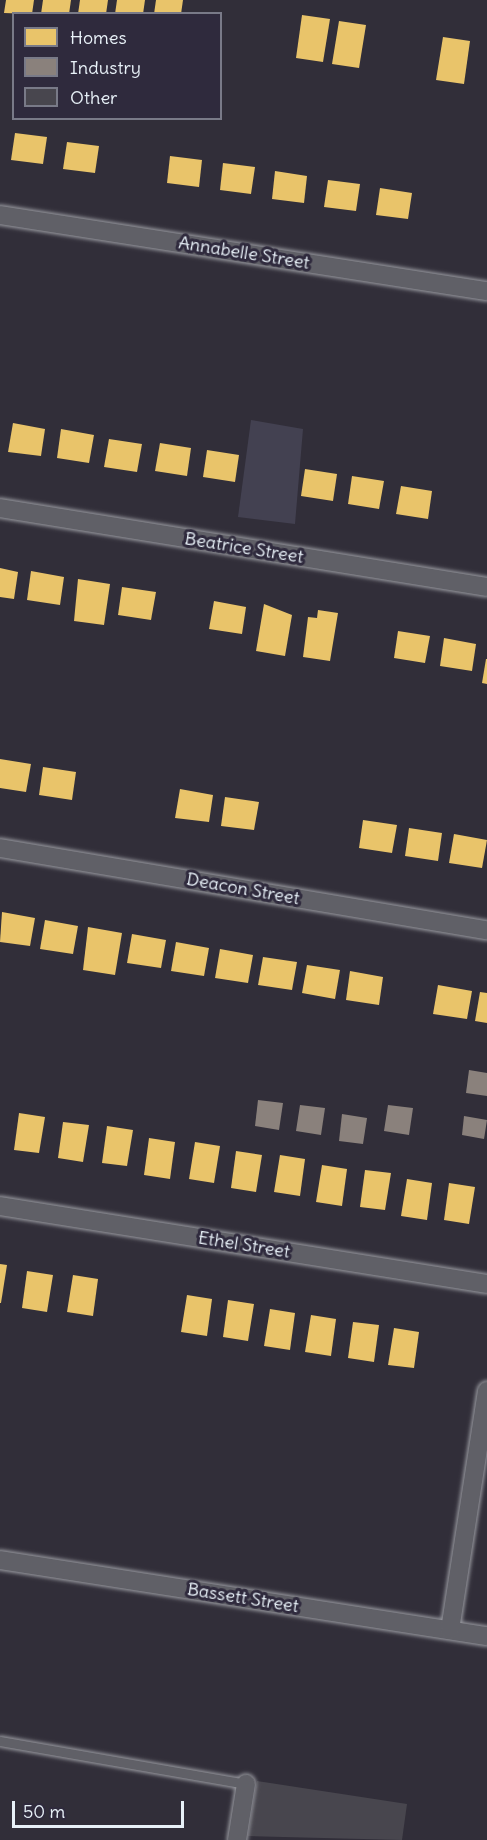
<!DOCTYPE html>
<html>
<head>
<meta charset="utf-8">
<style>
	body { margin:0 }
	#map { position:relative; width:487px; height:1840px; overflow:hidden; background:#312e39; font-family:Delius,sans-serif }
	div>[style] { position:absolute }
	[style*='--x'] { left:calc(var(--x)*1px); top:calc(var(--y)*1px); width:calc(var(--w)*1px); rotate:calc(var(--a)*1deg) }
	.green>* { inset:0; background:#434151 }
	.homes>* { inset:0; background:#e9c46a }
	.industry>* { inset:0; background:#8a817c }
	.building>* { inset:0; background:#48464e }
	.roads { filter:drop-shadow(0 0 2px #98999f) drop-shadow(0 0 2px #98999f) }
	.service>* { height:9px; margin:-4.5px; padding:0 4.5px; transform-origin:4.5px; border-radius:4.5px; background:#606067 }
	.minor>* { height:18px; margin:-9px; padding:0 9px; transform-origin:9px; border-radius:9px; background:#606067 }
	span { translate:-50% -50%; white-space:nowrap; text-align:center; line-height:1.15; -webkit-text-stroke:6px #2f2a3d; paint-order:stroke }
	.street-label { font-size:18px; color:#e8f1f8 }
	.legend { position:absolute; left:12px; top:12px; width:210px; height:108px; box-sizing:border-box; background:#2f2a3d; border:2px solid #797a88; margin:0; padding:8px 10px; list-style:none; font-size:18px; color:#e8f1f8 }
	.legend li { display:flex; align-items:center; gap:12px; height:30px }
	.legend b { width:30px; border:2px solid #797a88 }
	.scale { position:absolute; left:12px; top:1801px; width:172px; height:27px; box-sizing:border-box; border:3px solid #e8f1f8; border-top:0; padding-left:8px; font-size:18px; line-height:21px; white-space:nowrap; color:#e8f1f8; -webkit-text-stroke:4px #2f2a3d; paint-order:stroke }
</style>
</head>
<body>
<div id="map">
	<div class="green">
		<div style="clip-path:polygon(251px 420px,303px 429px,295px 524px,238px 517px)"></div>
	</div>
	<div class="homes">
		<div style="clip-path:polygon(6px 0,34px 0,32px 14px,4px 13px)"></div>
		<div style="clip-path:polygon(43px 0,71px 0,69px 14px,41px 14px)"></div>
		<div style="clip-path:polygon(80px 0,108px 0,106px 14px,78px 14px)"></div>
		<div style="clip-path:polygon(117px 0,145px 0,143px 14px,115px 14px)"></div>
		<div style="clip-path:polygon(156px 0,183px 0,181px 14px,154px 14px)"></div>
		<div style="clip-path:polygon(302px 15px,330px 19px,323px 62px,296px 58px)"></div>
		<div style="clip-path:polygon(339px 21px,366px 25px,359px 68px,332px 64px)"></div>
		<div style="clip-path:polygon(443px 37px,470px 41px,464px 84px,436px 80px)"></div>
		<div style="clip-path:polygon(15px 133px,47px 137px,43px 164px,11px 160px)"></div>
		<div style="clip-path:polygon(67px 142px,99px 146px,95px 173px,63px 169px)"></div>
		<div style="clip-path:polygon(170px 156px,202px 160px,199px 187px,167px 183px)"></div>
		<div style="clip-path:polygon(223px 163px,255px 167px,251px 194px,220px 190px)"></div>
		<div style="clip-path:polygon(275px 171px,307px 176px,304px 203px,272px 199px)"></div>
		<div style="clip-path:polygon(328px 180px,360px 184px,356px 211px,324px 207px)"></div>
		<div style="clip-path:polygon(380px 188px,412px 193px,408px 219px,376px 215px)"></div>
		<div style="clip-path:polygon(13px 423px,45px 429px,41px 456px,8px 452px)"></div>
		<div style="clip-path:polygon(61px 429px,94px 435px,89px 463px,57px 458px)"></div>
		<div style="clip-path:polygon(109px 439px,142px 444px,137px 472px,104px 467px)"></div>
		<div style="clip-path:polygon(160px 443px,191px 448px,187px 476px,155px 471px)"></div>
		<div style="clip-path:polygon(207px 450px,239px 455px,235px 482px,203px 477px)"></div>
		<div style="clip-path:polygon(305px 469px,337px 474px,333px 501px,301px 496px)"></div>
		<div style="clip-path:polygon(352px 476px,384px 481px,379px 509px,348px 504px)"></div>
		<div style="clip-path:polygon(401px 486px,432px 491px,428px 519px,396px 514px)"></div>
		<div style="clip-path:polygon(0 568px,18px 572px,14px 599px,0 597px)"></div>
		<div style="clip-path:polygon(31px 571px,64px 577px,60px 605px,27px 600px)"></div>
		<div style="clip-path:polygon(78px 579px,110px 584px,104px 625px,74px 621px)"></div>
		<div style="clip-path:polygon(122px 587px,156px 592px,151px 620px,118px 615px)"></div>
		<div style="clip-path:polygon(214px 601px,246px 607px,242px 634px,209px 629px)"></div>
		<div style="clip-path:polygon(264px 604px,292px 615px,285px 656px,256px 651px)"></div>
		<div style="clip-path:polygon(318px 610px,338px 613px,330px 661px,303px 657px,308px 617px,317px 618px)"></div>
		<div style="clip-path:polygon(398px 631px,430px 636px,425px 663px,394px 658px)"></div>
		<div style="clip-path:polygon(444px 638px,476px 644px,472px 671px,440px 666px)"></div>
		<div style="clip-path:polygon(486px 659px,487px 659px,487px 684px,482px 683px)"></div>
		<div style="clip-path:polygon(0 759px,31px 764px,26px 792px,0 788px)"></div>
		<div style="clip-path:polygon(43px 767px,76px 772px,72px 800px,39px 795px)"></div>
		<div style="clip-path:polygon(180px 789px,213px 795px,209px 822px,175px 818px)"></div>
		<div style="clip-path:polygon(225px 797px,259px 802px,254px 830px,221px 826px)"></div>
		<div style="clip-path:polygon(363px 820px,397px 825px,392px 853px,359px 848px)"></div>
		<div style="clip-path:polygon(409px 828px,442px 833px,438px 861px,405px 856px)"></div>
		<div style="clip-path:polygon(454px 834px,487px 840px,482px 868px,449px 863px)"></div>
		<div style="clip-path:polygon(2px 912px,35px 918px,30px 946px,0 942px)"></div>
		<div style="clip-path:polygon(45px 920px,78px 926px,73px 954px,40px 949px)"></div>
		<div style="clip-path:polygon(88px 927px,122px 933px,115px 975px,83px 970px)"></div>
		<div style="clip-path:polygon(132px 934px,166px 940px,161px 968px,127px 963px)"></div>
		<div style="clip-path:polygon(176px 942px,209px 948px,204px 976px,171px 971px)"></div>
		<div style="clip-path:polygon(220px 949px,253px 955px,248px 983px,215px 978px)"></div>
		<div style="clip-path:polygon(263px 957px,297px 962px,292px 990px,258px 985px)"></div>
		<div style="clip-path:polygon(307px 965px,340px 970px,335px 999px,302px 993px)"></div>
		<div style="clip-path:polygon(350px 971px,383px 977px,379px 1005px,346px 1000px)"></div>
		<div style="clip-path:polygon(438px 985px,472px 991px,467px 1019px,433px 1014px)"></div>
		<div style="clip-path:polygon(480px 992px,487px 993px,487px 1023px,475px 1021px)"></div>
		<div style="clip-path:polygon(19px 1113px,45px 1117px,39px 1153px,14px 1150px)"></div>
		<div style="clip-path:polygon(63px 1122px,89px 1125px,83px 1162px,58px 1158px)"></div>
		<div style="clip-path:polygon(107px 1126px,133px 1130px,127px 1166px,102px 1163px)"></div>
		<div style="clip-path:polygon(149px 1138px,175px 1142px,170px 1179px,144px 1175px)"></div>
		<div style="clip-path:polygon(195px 1142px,220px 1146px,214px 1183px,189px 1179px)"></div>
		<div style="clip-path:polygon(236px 1151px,262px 1155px,256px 1192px,231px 1188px)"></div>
		<div style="clip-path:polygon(280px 1155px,305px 1159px,300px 1196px,274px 1192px)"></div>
		<div style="clip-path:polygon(322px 1165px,347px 1169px,342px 1206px,316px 1202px)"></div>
		<div style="clip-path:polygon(365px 1170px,391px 1173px,385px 1210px,360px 1207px)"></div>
		<div style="clip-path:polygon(407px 1179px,432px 1183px,427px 1220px,401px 1216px)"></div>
		<div style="clip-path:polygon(449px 1183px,475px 1187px,469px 1224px,444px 1220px)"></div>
		<div style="clip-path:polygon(0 1264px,7px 1265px,1px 1303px,0 1303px)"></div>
		<div style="clip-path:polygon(27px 1271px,53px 1275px,47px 1312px,22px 1308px)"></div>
		<div style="clip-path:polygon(73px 1275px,98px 1279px,93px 1316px,67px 1312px)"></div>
		<div style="clip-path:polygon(187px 1295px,212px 1299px,207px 1336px,181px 1332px)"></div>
		<div style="clip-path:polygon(228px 1300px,254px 1304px,248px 1341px,223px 1337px)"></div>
		<div style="clip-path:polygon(270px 1309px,295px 1313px,290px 1350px,264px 1346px)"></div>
		<div style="clip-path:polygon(311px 1315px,336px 1319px,331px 1356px,305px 1352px)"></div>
		<div style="clip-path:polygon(353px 1322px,379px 1325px,374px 1362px,348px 1358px)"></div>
		<div style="clip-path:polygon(394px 1328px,419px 1332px,414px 1368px,388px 1365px)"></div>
	</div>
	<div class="industry">
		<div style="clip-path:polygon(469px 1070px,487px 1073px,487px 1096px,466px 1093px)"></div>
		<div style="clip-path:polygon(258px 1100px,283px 1103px,279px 1130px,255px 1126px)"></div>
		<div style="clip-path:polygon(300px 1105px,325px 1108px,321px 1135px,296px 1131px)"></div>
		<div style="clip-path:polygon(388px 1105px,413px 1108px,409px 1135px,384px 1131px)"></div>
		<div style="clip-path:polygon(342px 1114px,367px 1118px,363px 1144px,339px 1141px)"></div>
		<div style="clip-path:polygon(464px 1116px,487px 1120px,484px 1139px,462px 1135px)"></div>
	</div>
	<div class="building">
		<div style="clip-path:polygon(257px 1781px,407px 1804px,402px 1840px,248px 1836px)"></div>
	</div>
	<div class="roads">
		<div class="service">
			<div style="--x:0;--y:1741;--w:250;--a:9.9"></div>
		</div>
		<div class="minor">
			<div style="--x:0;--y:215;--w:493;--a:8.9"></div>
			<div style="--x:0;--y:508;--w:493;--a:9.2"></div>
			<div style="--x:0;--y:848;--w:494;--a:9.6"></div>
			<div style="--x:0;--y:1206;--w:493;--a:9.1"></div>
			<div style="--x:0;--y:1560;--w:493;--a:8.9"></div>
			<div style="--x:450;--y:1630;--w:242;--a:-81.2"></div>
			<div style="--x:237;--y:1840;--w:57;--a:-80.9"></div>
		</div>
	</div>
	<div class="street-label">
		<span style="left:244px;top:253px;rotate:9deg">Annabelle Street</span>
		<span style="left:244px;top:548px;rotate:9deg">Beatrice Street</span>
		<span style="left:243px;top:889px;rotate:10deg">Deacon Street</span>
		<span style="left:244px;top:1245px;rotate:9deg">Ethel Street</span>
		<span style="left:243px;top:1598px;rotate:9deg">Bassett Street</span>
	</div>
	<ul class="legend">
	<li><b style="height:16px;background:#e9c46a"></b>Homes</li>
	<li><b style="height:16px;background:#8a817c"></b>Industry</li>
	<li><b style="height:16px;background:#48464e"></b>Other</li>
	</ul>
	<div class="scale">50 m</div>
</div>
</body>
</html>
